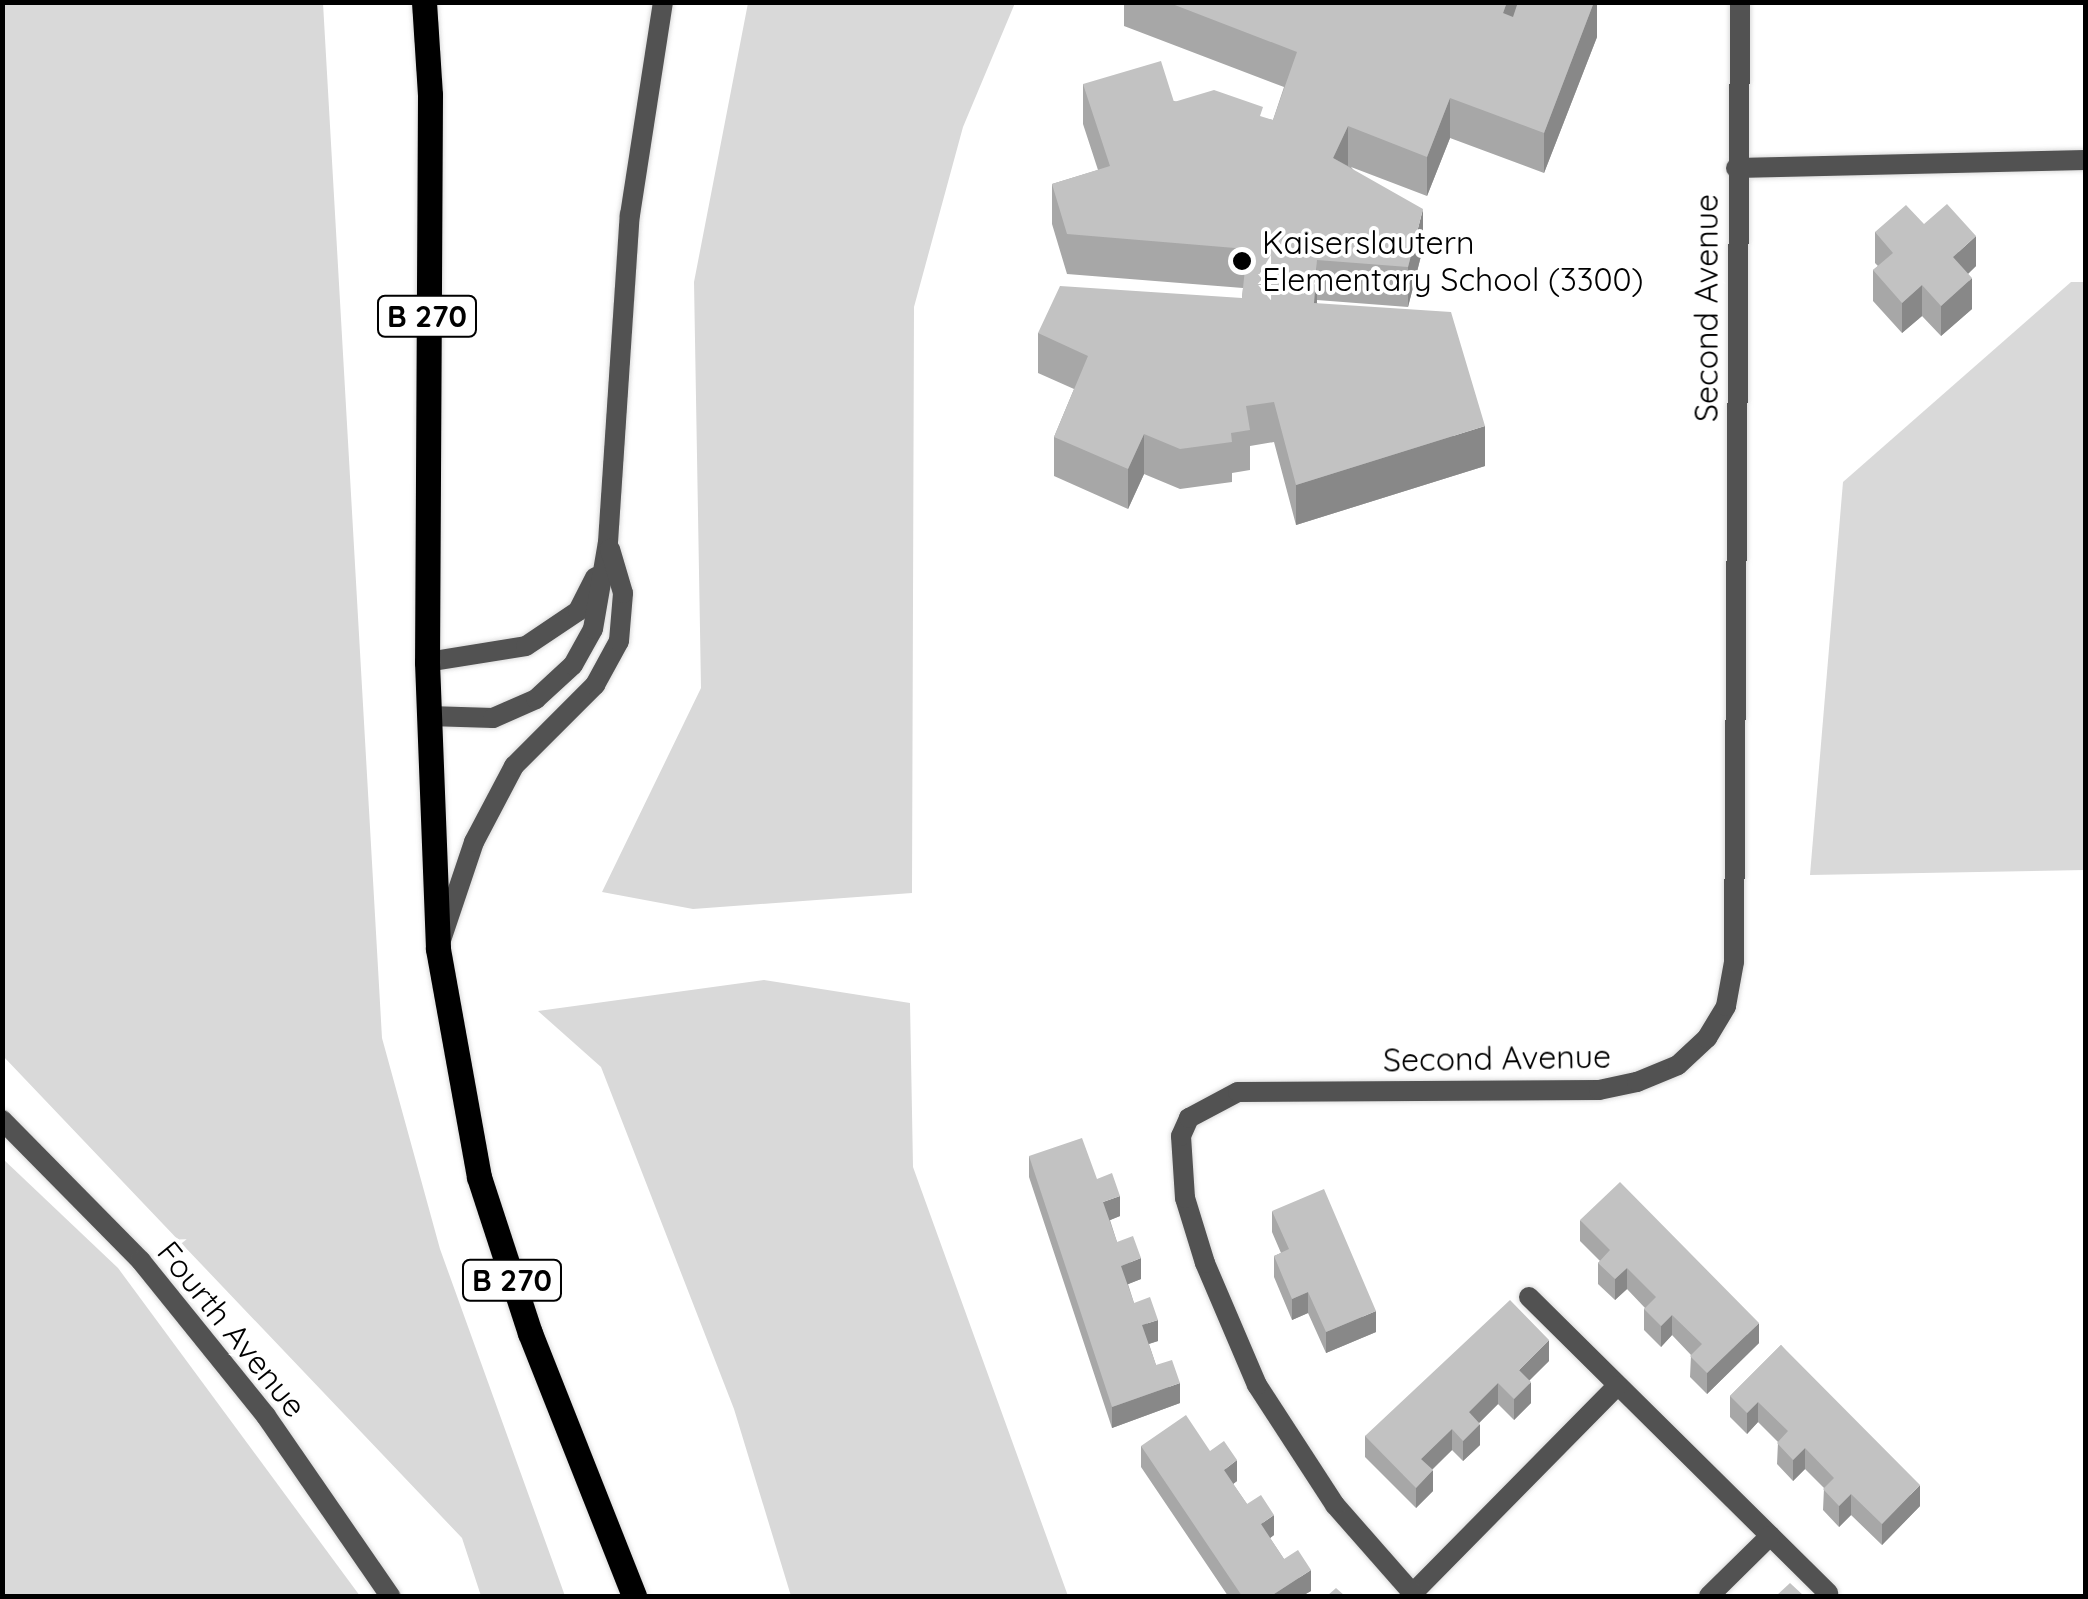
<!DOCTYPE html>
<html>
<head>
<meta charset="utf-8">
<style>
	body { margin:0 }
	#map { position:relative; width:2088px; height:1599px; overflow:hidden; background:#fff; font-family:Quicksand,sans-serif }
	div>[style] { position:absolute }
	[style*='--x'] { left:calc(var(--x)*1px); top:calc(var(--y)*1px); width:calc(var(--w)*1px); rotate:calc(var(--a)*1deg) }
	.green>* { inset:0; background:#d9d9d9 }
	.roads { filter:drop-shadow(0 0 2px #dbdbdb) drop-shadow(0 0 2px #dbdbdb) }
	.street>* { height:20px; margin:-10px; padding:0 10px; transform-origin:10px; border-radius:10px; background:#525252 }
	.primary>* { height:25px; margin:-12.5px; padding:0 12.5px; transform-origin:12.5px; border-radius:12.5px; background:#000 }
	.wall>* { inset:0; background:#a7a7a7 }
	.shaded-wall>* { inset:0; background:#888 }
	.building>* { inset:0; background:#c2c2c2 }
	.dots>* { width:28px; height:28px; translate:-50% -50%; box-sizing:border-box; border:5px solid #fff; border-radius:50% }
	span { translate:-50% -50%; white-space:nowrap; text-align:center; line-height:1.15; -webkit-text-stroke:8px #fff; paint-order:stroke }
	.shield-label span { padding:2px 8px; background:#fff; border:2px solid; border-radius:8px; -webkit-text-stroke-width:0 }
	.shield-label { font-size:30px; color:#000; font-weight:700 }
	.poi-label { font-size:32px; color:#000 }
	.left { translate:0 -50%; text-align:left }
	.street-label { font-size:32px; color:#000 }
	.frame { position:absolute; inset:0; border:5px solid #000; pointer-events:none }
</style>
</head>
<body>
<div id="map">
	<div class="green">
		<div style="clip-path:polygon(3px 2px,323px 3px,382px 1038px,440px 1249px,565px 1596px,481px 1596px,462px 1538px,3px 1056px)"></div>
		<div style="clip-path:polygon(748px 3px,1015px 3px,963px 127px,914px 307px,912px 893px,693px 909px,602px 892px,701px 688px,694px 282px)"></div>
		<div style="clip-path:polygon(2071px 282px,2086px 282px,2085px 870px,1810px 875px,1843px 482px)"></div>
		<div style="clip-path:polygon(764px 980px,910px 1003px,913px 1167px,1068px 1596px,791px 1596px,734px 1409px,601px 1067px,538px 1011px)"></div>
		<div style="clip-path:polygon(3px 1159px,118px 1268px,360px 1596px,3px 1596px)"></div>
	</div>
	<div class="roads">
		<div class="street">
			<div style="--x:1736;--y:168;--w:350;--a:-1.3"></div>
			<div style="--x:427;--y:662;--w:100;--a:-9.2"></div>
			<div style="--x:526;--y:646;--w:63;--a:-33.9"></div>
			<div style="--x:578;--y:611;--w:38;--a:-63"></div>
			<div style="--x:429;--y:716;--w:64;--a:1.8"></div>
			<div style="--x:493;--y:718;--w:47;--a:-23.8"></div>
			<div style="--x:536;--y:699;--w:50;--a:-42.6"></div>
			<div style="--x:573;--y:665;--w:41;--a:-60.9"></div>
			<div style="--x:593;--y:629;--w:88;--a:-80.2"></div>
			<div style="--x:608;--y:542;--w:328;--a:-86.2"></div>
			<div style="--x:630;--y:215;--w:216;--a:-81.2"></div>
			<div style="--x:440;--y:943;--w:107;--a:-71.4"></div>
			<div style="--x:474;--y:842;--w:86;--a:-62.2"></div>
			<div style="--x:514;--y:766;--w:115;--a:-45"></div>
			<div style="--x:595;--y:685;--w:50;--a:-61.4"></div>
			<div style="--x:619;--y:641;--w:48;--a:-85.2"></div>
			<div style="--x:623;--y:593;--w:46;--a:-106.5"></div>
			<div style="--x:2;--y:1120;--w:198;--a:45.4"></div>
			<div style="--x:141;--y:1261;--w:199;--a:51.1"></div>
			<div style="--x:266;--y:1416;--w:219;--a:55.4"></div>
			<div style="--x:1529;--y:1297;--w:421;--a:44.7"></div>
			<div style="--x:1412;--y:1594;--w:292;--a:-45.4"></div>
			<div style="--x:1415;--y:1596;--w:121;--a:-131.3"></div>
			<div style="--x:1335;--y:1505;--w:143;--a:-123"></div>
			<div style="--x:1257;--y:1385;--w:133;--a:-113.1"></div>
			<div style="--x:1205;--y:1263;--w:68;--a:-107.1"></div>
			<div style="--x:1185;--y:1198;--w:62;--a:-93.7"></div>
			<div style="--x:1181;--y:1136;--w:20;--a:-66"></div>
			<div style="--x:1189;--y:1118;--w:55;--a:-28"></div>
			<div style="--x:1238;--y:1092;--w:361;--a:-0.3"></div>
			<div style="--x:1599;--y:1090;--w:39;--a:-12"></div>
			<div style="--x:1637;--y:1082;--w:44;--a:-22.5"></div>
			<div style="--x:1678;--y:1065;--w:40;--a:-43"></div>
			<div style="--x:1707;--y:1038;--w:37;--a:-59"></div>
			<div style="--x:1726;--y:1006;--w:45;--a:-79.7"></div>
			<div style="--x:1734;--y:962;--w:960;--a:-89.64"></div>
			<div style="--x:1709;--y:1596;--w:86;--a:-44.5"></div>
		</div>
		<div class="primary">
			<div style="--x:424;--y:2;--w:93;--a:86.3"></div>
			<div style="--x:430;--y:95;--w:567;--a:90.3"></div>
			<div style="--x:427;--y:662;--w:287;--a:87.8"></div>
			<div style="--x:438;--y:949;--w:232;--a:79.8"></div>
			<div style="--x:479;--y:1177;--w:164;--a:71.9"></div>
			<div style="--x:530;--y:1333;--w:283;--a:68.4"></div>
		</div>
	</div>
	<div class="wall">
		<div style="clip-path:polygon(1124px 2px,1597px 2px,1597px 37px,1544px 173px,1450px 138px,1427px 196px,1351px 167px,1423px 248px,1408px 307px,1317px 300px,1317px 303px,1485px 466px,1296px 525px,1274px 442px,1250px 446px,1250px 470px,1232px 473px,1232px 482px,1180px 489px,1144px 474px,1128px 509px,1054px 476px,1054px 437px,1074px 389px,1038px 373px,1038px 333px,1242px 298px,1243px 288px,1067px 274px,1052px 224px,1052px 184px,1098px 170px,1083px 124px,1083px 84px,1273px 120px,1284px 87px,1124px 26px)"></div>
		<div style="clip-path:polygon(1924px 224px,1976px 266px,1968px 274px,1972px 309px,1941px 336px,1922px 316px,1902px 333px,1873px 301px,1873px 270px,1878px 266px,1875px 263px,1875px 232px)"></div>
		<div style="clip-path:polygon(1029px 1156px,1120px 1216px,1110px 1220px,1117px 1242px,1141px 1279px,1128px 1284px,1134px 1303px,1158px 1341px,1149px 1344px,1156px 1365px,1180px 1403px,1112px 1428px,1029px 1177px)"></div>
		<div style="clip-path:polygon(1272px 1211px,1376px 1332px,1326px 1353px,1308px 1313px,1292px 1320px,1274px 1277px,1274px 1256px,1281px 1253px,1272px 1232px)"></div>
		<div style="clip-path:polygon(1580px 1220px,1759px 1343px,1707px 1394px,1690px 1377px,1691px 1355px,1672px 1335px,1661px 1347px,1644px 1330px,1644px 1309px,1645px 1308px,1627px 1289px,1615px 1300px,1598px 1284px,1598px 1263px,1600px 1261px,1580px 1241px)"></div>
		<div style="clip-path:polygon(1781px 1345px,1920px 1506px,1882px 1545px,1851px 1515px,1839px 1527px,1823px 1510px,1824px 1488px,1805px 1469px,1793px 1481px,1777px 1464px,1778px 1442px,1758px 1422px,1747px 1434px,1730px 1417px,1730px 1396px)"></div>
		<div style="clip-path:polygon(1549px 1361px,1529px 1380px,1531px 1403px,1514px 1420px,1498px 1404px,1479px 1423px,1480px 1445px,1463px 1461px,1452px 1450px,1432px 1470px,1433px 1491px,1416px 1508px,1365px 1457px,1365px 1436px)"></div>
		<div style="clip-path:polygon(1141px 1446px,1210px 1451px,1237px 1481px,1233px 1484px,1247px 1504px,1274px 1535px,1270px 1538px,1284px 1559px,1311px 1591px,1302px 1596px,1228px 1596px,1141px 1467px)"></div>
	</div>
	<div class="shaded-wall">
		<div style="clip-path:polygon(1507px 2px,1522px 2px,1503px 53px,1503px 13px)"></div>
		<div style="clip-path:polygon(1594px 2px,1597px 2px,1597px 37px,1544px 173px,1544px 133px)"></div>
		<div style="clip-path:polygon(1450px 98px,1450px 138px,1427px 196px,1427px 157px)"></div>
		<div style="clip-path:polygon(1348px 126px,1348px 166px,1333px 158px)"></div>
		<div style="clip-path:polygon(1423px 209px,1423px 248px,1408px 307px,1408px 267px)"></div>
		<div style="clip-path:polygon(1976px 236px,1976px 266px,1953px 288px,1953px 257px)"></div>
		<div style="clip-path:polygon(1317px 260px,1317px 300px,1314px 343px,1314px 303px)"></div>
		<div style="clip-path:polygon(1972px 278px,1972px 309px,1941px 336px,1941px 306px)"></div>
		<div style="clip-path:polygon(1922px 285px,1922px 316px,1902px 333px,1902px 303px)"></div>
		<div style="clip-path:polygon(1485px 426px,1485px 466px,1296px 525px,1296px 485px)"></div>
		<div style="clip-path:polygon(1144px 434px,1144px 474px,1128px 509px,1128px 469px)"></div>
		<div style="clip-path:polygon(1120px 1196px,1120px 1216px,1103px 1223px,1103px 1202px)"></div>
		<div style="clip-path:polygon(1141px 1258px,1141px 1279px,1121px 1287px,1121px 1266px)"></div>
		<div style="clip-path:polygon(1627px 1268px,1627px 1289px,1615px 1300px,1615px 1279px)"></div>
		<div style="clip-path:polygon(1308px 1292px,1308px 1313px,1292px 1320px,1292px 1299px)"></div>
		<div style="clip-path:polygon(1376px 1311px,1376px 1332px,1326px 1353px,1326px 1332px)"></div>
		<div style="clip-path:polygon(1672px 1315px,1672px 1335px,1661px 1347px,1661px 1326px)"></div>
		<div style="clip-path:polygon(1158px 1320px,1158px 1341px,1142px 1346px,1142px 1325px)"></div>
		<div style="clip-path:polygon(1759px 1323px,1759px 1343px,1707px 1394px,1707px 1373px)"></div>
		<div style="clip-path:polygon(1549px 1340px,1549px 1361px,1519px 1391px,1519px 1370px)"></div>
		<div style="clip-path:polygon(1531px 1382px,1531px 1403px,1514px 1420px,1514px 1399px)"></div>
		<div style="clip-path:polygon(1180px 1383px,1180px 1403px,1112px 1428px,1112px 1407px)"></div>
		<div style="clip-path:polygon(1498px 1383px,1498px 1404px,1469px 1433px,1469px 1412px)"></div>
		<div style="clip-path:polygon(1758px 1402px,1758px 1422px,1747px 1434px,1747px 1413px)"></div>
		<div style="clip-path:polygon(1480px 1424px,1480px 1445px,1463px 1461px,1463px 1441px)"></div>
		<div style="clip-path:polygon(1452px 1429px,1452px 1450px,1421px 1480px,1421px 1459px)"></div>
		<div style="clip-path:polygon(1805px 1448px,1805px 1469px,1793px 1481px,1793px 1460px)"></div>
		<div style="clip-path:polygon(1237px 1460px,1237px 1481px,1224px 1491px,1224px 1470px)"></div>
		<div style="clip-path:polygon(1433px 1470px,1433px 1491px,1416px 1508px,1416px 1488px)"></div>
		<div style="clip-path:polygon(1920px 1485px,1920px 1506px,1882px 1545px,1882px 1524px)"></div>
		<div style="clip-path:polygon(1851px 1494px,1851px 1515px,1839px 1527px,1839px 1506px)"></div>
		<div style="clip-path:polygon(1274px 1515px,1274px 1535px,1261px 1545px,1261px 1524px)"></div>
		<div style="clip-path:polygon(1311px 1570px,1311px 1591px,1302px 1596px,1271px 1596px)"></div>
	</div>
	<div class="building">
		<div style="clip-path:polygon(1167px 2px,1507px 2px,1503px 13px,1513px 17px,1518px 2px,1594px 2px,1544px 133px,1450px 98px,1427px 157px,1348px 126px,1333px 158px,1423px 209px,1408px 267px,1317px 260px,1314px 303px,1451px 312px,1485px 426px,1296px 485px,1274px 402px,1246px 406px,1250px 430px,1231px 433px,1232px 442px,1180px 449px,1144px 434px,1128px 469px,1054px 437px,1088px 356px,1038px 333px,1060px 286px,1242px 298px,1247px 249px,1067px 234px,1052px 184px,1110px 166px,1083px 84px,1161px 61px,1174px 102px,1214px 90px,1263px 107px,1260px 116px,1273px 120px,1297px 52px)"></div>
		<div style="clip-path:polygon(1947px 204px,1976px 236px,1953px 257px,1972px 278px,1941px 306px,1922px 285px,1902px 303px,1873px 270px,1893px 253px,1875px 232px,1906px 205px,1924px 224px)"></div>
		<div style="clip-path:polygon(1082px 1138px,1097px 1179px,1112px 1173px,1120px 1196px,1103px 1202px,1117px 1242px,1133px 1236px,1141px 1258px,1121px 1266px,1134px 1303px,1150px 1297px,1158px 1320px,1142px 1325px,1156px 1365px,1172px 1360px,1180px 1383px,1112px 1407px,1029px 1156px)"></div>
		<div style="clip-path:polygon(1620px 1182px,1759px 1323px,1707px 1373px,1690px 1356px,1702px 1344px,1672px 1315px,1661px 1326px,1644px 1309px,1656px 1297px,1627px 1268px,1615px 1279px,1598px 1263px,1610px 1250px,1580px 1220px)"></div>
		<div style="clip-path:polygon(1324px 1189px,1376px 1311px,1326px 1332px,1308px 1292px,1292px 1299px,1274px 1256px,1289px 1249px,1272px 1211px)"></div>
		<div style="clip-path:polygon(1510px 1300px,1549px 1340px,1519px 1370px,1531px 1382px,1514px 1399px,1498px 1383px,1469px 1412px,1480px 1424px,1463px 1441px,1452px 1429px,1421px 1459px,1433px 1470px,1416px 1488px,1365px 1436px)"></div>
		<div style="clip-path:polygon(1781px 1345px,1920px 1485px,1882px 1524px,1851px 1494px,1839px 1506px,1823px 1489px,1834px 1478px,1805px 1448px,1793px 1460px,1777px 1443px,1788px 1431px,1758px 1402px,1747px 1413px,1730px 1396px)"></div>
		<div style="clip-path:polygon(1186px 1415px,1210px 1451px,1224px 1441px,1237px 1460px,1224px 1470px,1247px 1504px,1261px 1495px,1274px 1515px,1261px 1524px,1284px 1559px,1298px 1550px,1311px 1570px,1271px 1596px,1242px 1596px,1141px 1446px)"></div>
		<div style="clip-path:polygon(1790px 1583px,1804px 1596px,1776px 1596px)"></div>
		<div style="clip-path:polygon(1336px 1588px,1345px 1596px,1327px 1596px)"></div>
	</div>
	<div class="dots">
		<div style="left:1242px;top:261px;background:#000"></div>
	</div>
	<div class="shield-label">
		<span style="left:427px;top:316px">B 270</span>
		<span style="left:512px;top:1280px">B 270</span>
	</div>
	<div class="poi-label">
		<span class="left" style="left:1262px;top:261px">Kaiserslautern<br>Elementary School (3300)</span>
	</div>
	<div class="street-label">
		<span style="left:1706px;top:308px;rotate:-90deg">Second Avenue</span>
		<span style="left:1497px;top:1058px;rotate:-1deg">Second Avenue</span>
		<span style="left:232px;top:1329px;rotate:51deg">Fourth Avenue</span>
	</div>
	<div class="frame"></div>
</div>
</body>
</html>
